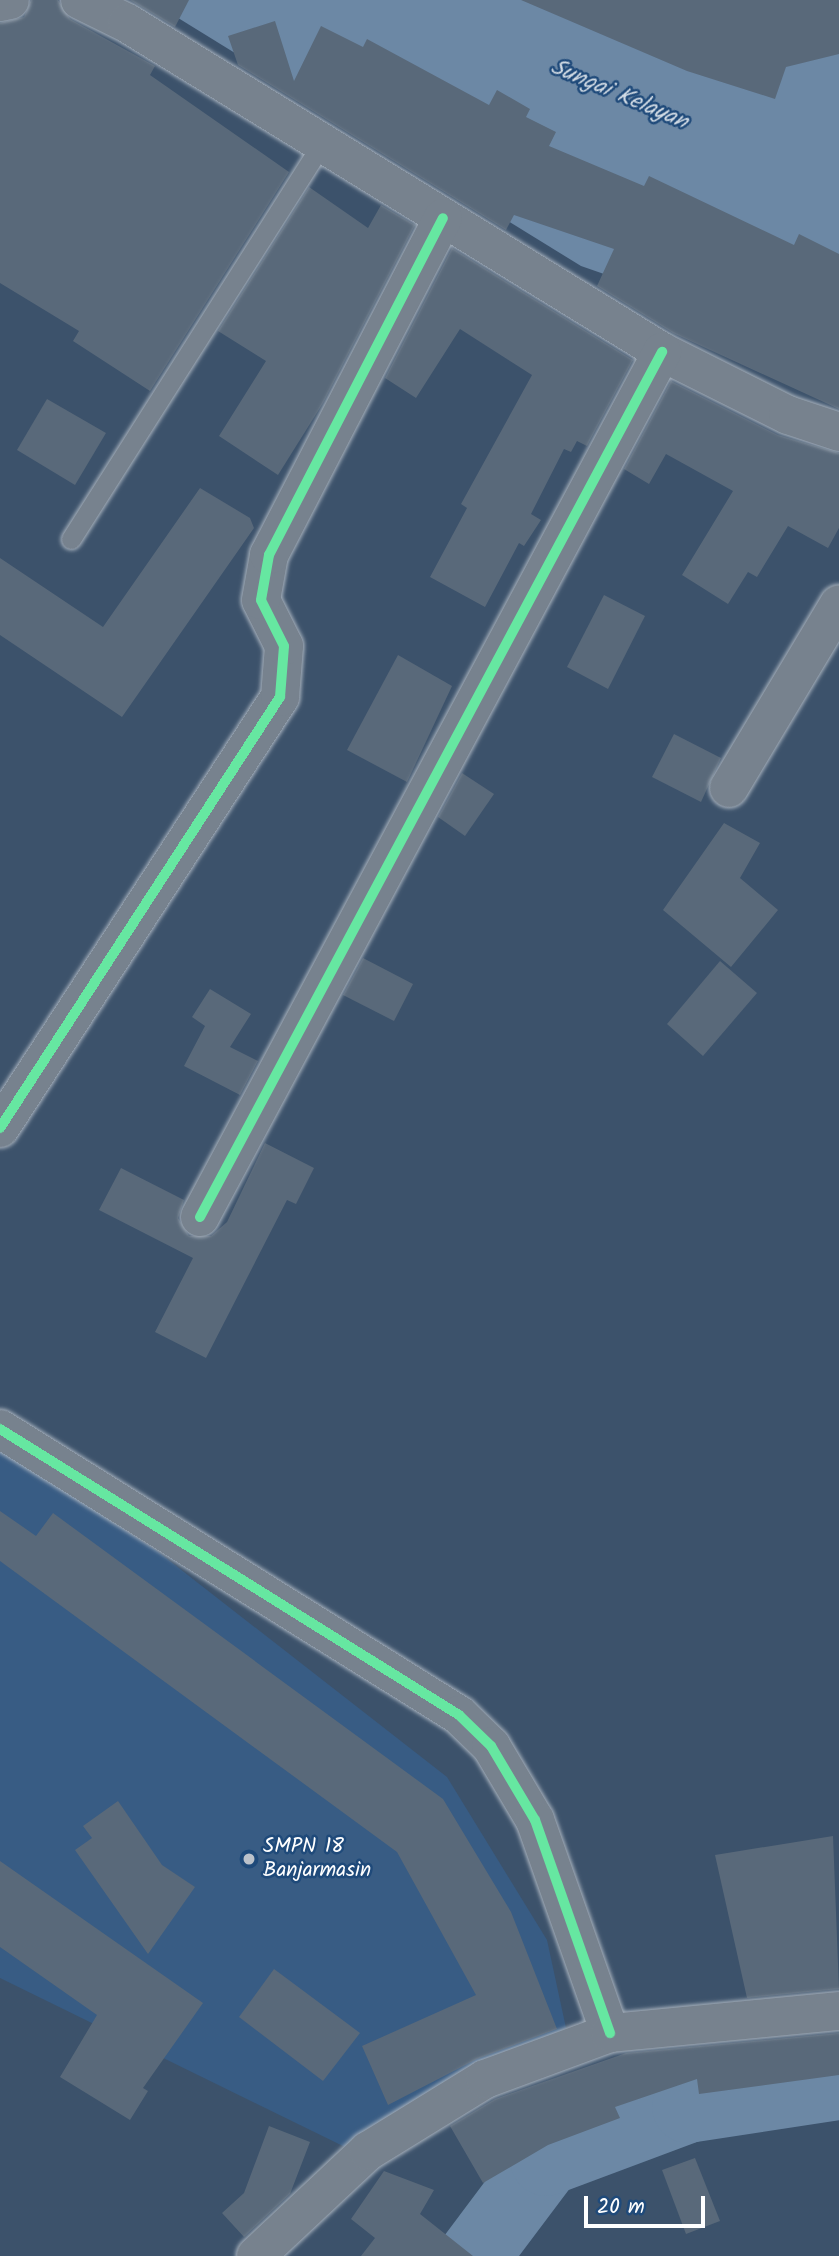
<!DOCTYPE html>
<html>
<head>
<meta charset="utf-8">
<style>
	body { margin:0 }
	#map { position:relative; width:839px; height:2256px; overflow:hidden; background:#3c526b; font-family:Kalam,sans-serif }
	div>[style] { position:absolute }
	[style*='--x'] { left:calc(var(--x)*1px); top:calc(var(--y)*1px); width:calc(var(--w)*1px); rotate:calc(var(--a)*1deg) }
	.built>* { inset:0; background:#385c84 }
	.water>* { inset:0; background:#6c88a5 }
	.river>* { height:72px; margin:-36px; padding:0 36px; transform-origin:36px; border-radius:36px; background:#6c88a5 }
	.building>* { inset:0; background:#59697a }
	.roads { filter:drop-shadow(0 0 2px #a7b1bc) drop-shadow(0 0 2px #a7b1bc) }
	.lane>* { height:19px; margin:-9.5px; padding:0 9.5px; transform-origin:9.5px; border-radius:9.5px; background:#77828e }
	.street>* { height:38px; margin:-19px; padding:0 19px; transform-origin:19px; border-radius:19px; background:#77828e }
	.cycleway>* { height:10px; margin:-5px; padding:0 5px; transform-origin:5px; border-radius:5px; background:#66e7a1 }
	.dots>* { width:19px; height:19px; translate:-50% -50%; box-sizing:border-box; border:4px solid #1f4a7a; border-radius:50% }
	span { translate:-50% -50%; white-space:nowrap; text-align:center; line-height:1.15; -webkit-text-stroke:5px #1f4a7a; paint-order:stroke }
	.poi-label { font-size:21px; color:#fff }
	.left { translate:0 -50%; text-align:left }
	.water-label { font-size:23px; color:#d4dde6; font-style:italic }
	.scale { position:absolute; left:584px; top:2196px; width:121px; height:32px; box-sizing:border-box; border:4px solid #fff; border-top:0; padding-left:9px; font-size:21px; line-height:24px; white-space:nowrap; color:#fff; -webkit-text-stroke:5px #1f4a7a; paint-order:stroke }
</style>
</head>
<body>
<div id="map">
	<div class="built">
		<div style="clip-path:polygon(0 1449px,157px 1551px,447px 1777px,547px 1940px,566px 2028px,345px 2147px,0 1978px)"></div>
	</div>
	<div class="water">
		<div style="clip-path:polygon(149px 0,839px 0,839px 356px,581px 266px)"></div>
	</div>
	<div class="river">
		<div style="--x:474;--y:2256;--w:120;--a:-53.1"></div>
		<div style="--x:546;--y:2160;--w:152;--a:-20.5"></div>
		<div style="--x:688;--y:2107;--w:153;--a:-8.7"></div>
	</div>
	<div class="building">
		<div style="clip-path:polygon(31px 0,58px 0,70px 19px,155px 66px,150px 75px,289px 172px,150px 391px,73px 341px,79px 331px,0 283px,0 23px,24px 17px)"></div>
		<div style="clip-path:polygon(130px 0,189px 0,175px 27px)"></div>
		<div style="clip-path:polygon(521px 0,839px 0,839px 54px,786px 67px,775px 99px,687px 71px)"></div>
		<div style="clip-path:polygon(275px 21px,294px 81px,321px 26px,363px 47px,367px 39px,489px 105px,497px 90px,530px 109px,526px 117px,556px 132px,549px 146px,644px 186px,649px 176px,794px 245px,799px 234px,839px 254px,839px 409px,673px 333px,597px 286px,614px 249px,514px 215px,506px 230px,238px 65px,228px 36px)"></div>
		<div style="clip-path:polygon(309px 187px,368px 228px,381px 205px,415px 225px,323px 403px,278px 475px,219px 436px,266px 361px,218px 331px)"></div>
		<div style="clip-path:polygon(452px 248px,633px 360px,587px 446px,577px 441px,571px 452px,564px 449px,531px 514px,541px 520px,524px 546px,519px 543px,485px 607px,430px 577px,467px 508px,461px 504px,532px 375px,460px 329px,416px 398px,385px 378px)"></div>
		<div style="clip-path:polygon(671px 381px,778px 435px,839px 453px,839px 528px,828px 548px,788px 526px,757px 577px,748px 572px,728px 604px,682px 575px,733px 491px,666px 454px,649px 484px,624px 469px)"></div>
		<div style="clip-path:polygon(47px 399px,106px 433px,75px 485px,17px 450px)"></div>
		<div style="clip-path:polygon(200px 488px,250px 518px,254px 528px,122px 717px,0 635px,0 558px,103px 627px)"></div>
		<div style="clip-path:polygon(604px 595px,645px 616px,608px 689px,567px 667px)"></div>
		<div style="clip-path:polygon(398px 655px,452px 686px,407px 782px,347px 750px)"></div>
		<div style="clip-path:polygon(674px 734px,721px 758px,701px 802px,652px 777px)"></div>
		<div style="clip-path:polygon(462px 773px,494px 794px,465px 836px,438px 817px)"></div>
		<div style="clip-path:polygon(724px 823px,760px 843px,740px 878px,778px 910px,731px 967px,663px 910px)"></div>
		<div style="clip-path:polygon(363px 958px,413px 984px,394px 1021px,343px 995px)"></div>
		<div style="clip-path:polygon(720px 961px,757px 993px,703px 1056px,667px 1024px)"></div>
		<div style="clip-path:polygon(210px 989px,251px 1014px,230px 1047px,258px 1061px,240px 1095px,184px 1066px,205px 1026px,192px 1017px)"></div>
		<div style="clip-path:polygon(265px 1143px,314px 1168px,296px 1204px,287px 1200px,206px 1358px,155px 1332px,193px 1258px,99px 1210px,121px 1168px,184px 1200px,178px 1218px,189px 1236px,211px 1236px,227px 1222px)"></div>
		<div style="clip-path:polygon(0 1511px,36px 1536px,53px 1513px,443px 1799px,511px 1912px,557px 2029px,477px 2059px,388px 2105px,362px 2046px,476px 1995px,397px 1852px,0 1561px)"></div>
		<div style="clip-path:polygon(118px 1801px,162px 1865px,195px 1887px,148px 1954px,75px 1850px,92px 1838px,83px 1826px)"></div>
		<div style="clip-path:polygon(833px 1836px,839px 1989px,747px 1998px,715px 1855px)"></div>
		<div style="clip-path:polygon(0 1861px,203px 2003px,143px 2088px,148px 2091px,130px 2120px,60px 2077px,97px 2015px,0 1947px)"></div>
		<div style="clip-path:polygon(274px 1969px,360px 2033px,323px 2081px,239px 2017px)"></div>
		<div style="clip-path:polygon(839px 2033px,839px 2075px,699px 2094px,697px 2079px,615px 2107px,620px 2118px,548px 2145px,483px 2183px,450px 2126px,495px 2099px,626px 2053px)"></div>
		<div style="clip-path:polygon(269px 2126px,310px 2142px,290px 2194px,244px 2237px,222px 2213px,244px 2193px)"></div>
		<div style="clip-path:polygon(695px 2158px,720px 2221px,686px 2234px,662px 2170px)"></div>
		<div style="clip-path:polygon(384px 2171px,434px 2190px,420px 2214px,473px 2256px,361px 2256px,375px 2238px,351px 2219px)"></div>
	</div>
	<div class="roads">
		<div class="lane">
			<div style="--x:71;--y:539;--w:468;--a:-57.6"></div>
		</div>
		<div class="street">
			<div style="--x:80;--y:0;--w:52;--a:26.1"></div>
			<div style="--x:127;--y:23;--w:628;--a:31.59"></div>
			<div style="--x:662;--y:352;--w:141;--a:26.6"></div>
			<div style="--x:788;--y:415;--w:54;--a:18.4"></div>
			<div style="--x:0;--y:2;--w:10;--a:-11"></div>
			<div style="--x:729;--y:788;--w:214;--a:-59.1"></div>
			<div style="--x:0;--y:1128;--w:514;--a:-56.99"></div>
			<div style="--x:280;--y:697;--w:51;--a:-85.5"></div>
			<div style="--x:284;--y:646;--w:51;--a:-116.6"></div>
			<div style="--x:261;--y:600;--w:46;--a:-79.9"></div>
			<div style="--x:269;--y:555;--w:379;--a:-62.7"></div>
			<div style="--x:200;--y:1217;--w:981;--a:-61.89"></div>
			<div style="--x:0;--y:1429;--w:541;--a:31.93"></div>
			<div style="--x:459;--y:1715;--w:45;--a:44.1"></div>
			<div style="--x:491;--y:1746;--w:86;--a:59.3"></div>
			<div style="--x:535;--y:1820;--w:226;--a:70.6"></div>
			<div style="--x:256;--y:2256;--w:154;--a:-43.2"></div>
			<div style="--x:368;--y:2151;--w:137;--a:-31.6"></div>
			<div style="--x:485;--y:2079;--w:133;--a:-20.2"></div>
			<div style="--x:610;--y:2033;--w:230;--a:-5.5"></div>
		</div>
	</div>
	<div class="cycleway">
		<div style="--x:0;--y:1128;--w:514;--a:-56.99"></div>
		<div style="--x:280;--y:697;--w:51;--a:-85.5"></div>
		<div style="--x:284;--y:646;--w:51;--a:-116.6"></div>
		<div style="--x:261;--y:600;--w:46;--a:-79.9"></div>
		<div style="--x:269;--y:555;--w:379;--a:-62.7"></div>
		<div style="--x:200;--y:1217;--w:981;--a:-61.89"></div>
		<div style="--x:0;--y:1429;--w:541;--a:31.93"></div>
		<div style="--x:459;--y:1715;--w:45;--a:44.1"></div>
		<div style="--x:491;--y:1746;--w:86;--a:59.3"></div>
		<div style="--x:535;--y:1820;--w:226;--a:70.6"></div>
	</div>
	<div class="dots">
		<div style="left:249px;top:1859px;background:#bbc2cb"></div>
	</div>
	<div class="poi-label">
		<span class="left" style="left:263px;top:1859px">SMPN 18<br>Banjarmasin</span>
	</div>
	<div class="water-label">
		<span style="left:619px;top:95px;rotate:23deg">Sungai Kelayan</span>
	</div>
	<div class="scale">20 m</div>
</div>
</body>
</html>
